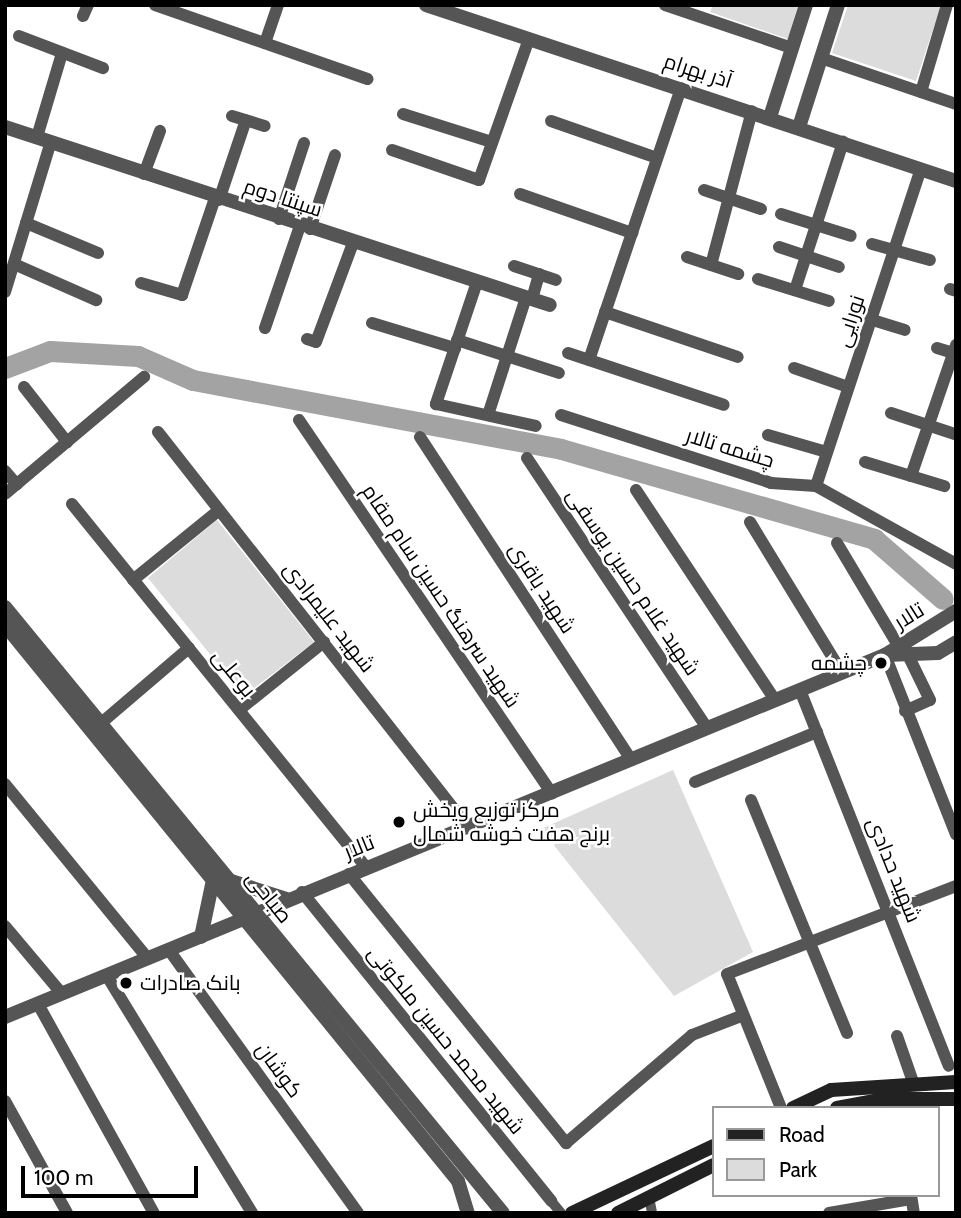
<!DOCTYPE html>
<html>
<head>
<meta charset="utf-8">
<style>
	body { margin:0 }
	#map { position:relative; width:961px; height:1218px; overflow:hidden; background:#fff; font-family:Cabin,Cairo,sans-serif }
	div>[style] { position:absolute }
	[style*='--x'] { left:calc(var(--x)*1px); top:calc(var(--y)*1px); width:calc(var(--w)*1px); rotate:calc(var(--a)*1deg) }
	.green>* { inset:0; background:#dcdcdc }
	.river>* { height:21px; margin:-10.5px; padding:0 10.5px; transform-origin:10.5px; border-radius:10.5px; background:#a3a3a3 }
	.pedestrian>* { height:10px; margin:-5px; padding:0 5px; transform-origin:5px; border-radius:5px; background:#555 }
	.minor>* { height:12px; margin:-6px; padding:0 6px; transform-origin:6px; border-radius:6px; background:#555 }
	.tertiary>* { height:14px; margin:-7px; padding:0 7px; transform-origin:7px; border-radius:7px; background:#555 }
	.secondary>* { height:14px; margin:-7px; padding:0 7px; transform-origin:7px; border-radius:7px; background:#222 }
	.dots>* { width:19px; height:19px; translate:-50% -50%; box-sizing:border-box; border:4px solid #fff; border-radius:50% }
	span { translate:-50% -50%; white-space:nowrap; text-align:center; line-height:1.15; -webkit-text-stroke:5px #fff; paint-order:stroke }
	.street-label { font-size:21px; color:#000 }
	.poi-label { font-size:21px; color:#000 }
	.right { translate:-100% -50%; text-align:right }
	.left { translate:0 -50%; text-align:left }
	.frame { position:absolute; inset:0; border:7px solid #000; pointer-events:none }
	.legend { position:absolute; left:712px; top:1106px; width:228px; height:91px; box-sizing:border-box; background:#fff; border:2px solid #999; margin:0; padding:9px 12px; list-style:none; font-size:21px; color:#000 }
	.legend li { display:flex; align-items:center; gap:14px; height:35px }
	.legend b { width:35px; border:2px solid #999 }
	.scale { position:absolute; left:21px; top:1166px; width:177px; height:32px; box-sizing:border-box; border:4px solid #000; border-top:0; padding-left:9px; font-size:21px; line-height:24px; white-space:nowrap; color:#000; -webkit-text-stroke:5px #fff; paint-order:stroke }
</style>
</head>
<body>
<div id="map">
	<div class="green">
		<div style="clip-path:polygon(713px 5px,798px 5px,788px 39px,710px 12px)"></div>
		<div style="clip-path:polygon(848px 5px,941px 5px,916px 81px,832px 53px)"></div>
		<div style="clip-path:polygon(217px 520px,314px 642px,244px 696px,148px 578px)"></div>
		<div style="clip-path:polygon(673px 770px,753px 952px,674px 996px,541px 829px)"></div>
	</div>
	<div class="river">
		<div style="--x:5;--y:368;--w:48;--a:-20.7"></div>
		<div style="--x:50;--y:351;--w:88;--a:3.3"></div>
		<div style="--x:138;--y:356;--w:60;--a:23.6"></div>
		<div style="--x:193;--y:380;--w:374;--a:10.6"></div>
		<div style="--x:561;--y:449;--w:326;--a:16"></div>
		<div style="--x:874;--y:539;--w:91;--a:41"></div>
	</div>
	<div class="pedestrian">
		<div style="--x:649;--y:1197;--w:16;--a:79"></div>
		<div style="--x:551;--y:1201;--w:16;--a:50"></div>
	</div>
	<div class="minor">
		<div style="--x:155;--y:5;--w:225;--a:19.2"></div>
		<div style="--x:665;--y:5;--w:134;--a:18.7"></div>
		<div style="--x:83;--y:16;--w:12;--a:-66"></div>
		<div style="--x:19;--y:36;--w:90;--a:20.9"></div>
		<div style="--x:265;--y:43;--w:40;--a:-71.1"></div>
		<div style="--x:821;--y:58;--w:143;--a:18.8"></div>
		<div style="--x:921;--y:92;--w:91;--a:-73.4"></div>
		<div style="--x:403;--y:114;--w:93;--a:17.5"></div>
		<div style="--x:232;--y:116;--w:34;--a:17"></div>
		<div style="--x:551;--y:121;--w:112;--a:19.2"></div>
		<div style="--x:37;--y:137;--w:88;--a:-73.4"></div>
		<div style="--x:392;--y:150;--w:92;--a:19"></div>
		<div style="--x:479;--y:180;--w:150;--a:-70.5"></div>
		<div style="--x:144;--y:174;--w:46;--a:-69.6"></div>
		<div style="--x:704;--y:190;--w:60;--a:18.4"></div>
		<div style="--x:520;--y:194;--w:119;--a:19.2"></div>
		<div style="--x:219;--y:200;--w:84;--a:-71.4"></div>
		<div style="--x:781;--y:214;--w:73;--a:17.4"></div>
		<div style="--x:279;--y:219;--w:80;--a:-71.8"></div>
		<div style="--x:26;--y:223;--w:78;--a:22.6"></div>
		<div style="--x:310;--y:229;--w:78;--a:-71.3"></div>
		<div style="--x:872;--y:244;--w:60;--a:15.4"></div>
		<div style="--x:779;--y:247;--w:63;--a:18.4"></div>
		<div style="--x:687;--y:257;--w:54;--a:18.4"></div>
		<div style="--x:14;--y:264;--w:90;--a:23.7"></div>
		<div style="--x:711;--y:265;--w:159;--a:-75.1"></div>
		<div style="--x:514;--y:266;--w:44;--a:18.4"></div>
		<div style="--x:758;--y:279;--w:74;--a:17.2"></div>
		<div style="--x:477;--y:282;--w:129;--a:108.6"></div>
		<div style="--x:436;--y:404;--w:102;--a:12.4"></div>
		<div style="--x:141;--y:283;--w:43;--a:16.3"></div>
		<div style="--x:182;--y:295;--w:102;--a:-71.2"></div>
		<div style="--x:950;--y:289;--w:6;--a:18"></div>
		<div style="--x:795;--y:290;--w:156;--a:-72"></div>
		<div style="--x:5;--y:292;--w:157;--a:-73"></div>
		<div style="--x:532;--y:299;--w:26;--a:-74"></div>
		<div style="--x:605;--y:312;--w:140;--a:18.7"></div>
		<div style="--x:853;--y:314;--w:54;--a:17.1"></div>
		<div style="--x:372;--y:323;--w:87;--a:16.8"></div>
		<div style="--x:265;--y:328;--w:108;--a:-71.1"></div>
		<div style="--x:307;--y:339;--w:9;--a:18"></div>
		<div style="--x:316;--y:342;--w:106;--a:-69.5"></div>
		<div style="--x:457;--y:340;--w:107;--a:17.9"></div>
		<div style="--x:937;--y:348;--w:17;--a:17"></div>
		<div style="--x:568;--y:353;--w:164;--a:18.4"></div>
		<div style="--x:589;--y:360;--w:287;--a:-71.3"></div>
		<div style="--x:794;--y:368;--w:57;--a:19.4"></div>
		<div style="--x:24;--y:387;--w:70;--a:52"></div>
		<div style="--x:891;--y:413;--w:67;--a:18.2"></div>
		<div style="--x:488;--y:415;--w:124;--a:-72.1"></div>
		<div style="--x:561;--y:415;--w:221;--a:17.9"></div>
		<div style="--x:771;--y:483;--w:45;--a:3.8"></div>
		<div style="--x:816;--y:486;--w:160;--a:29.1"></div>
		<div style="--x:299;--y:420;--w:451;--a:55.9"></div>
		<div style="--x:158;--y:432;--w:502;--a:51.87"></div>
		<div style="--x:768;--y:435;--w:61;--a:16.1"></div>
		<div style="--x:420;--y:437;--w:386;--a:56.8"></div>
		<div style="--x:527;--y:458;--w:324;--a:56.3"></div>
		<div style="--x:865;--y:462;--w:83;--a:16.9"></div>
		<div style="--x:5;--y:471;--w:18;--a:49"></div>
		<div style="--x:911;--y:476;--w:139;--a:-71"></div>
		<div style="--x:816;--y:486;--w:334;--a:-71.7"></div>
		<div style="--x:636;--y:490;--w:252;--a:56.5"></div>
		<div style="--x:5;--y:494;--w:182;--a:-40.1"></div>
		<div style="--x:72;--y:504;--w:467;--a:51"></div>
		<div style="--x:750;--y:522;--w:177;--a:58.6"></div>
		<div style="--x:837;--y:543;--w:121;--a:59.2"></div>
		<div style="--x:133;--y:580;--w:111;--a:-39.1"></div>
		<div style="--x:885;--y:655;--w:193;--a:68.4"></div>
		<div style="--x:800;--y:690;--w:404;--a:68.4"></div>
		<div style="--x:239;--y:710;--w:109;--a:-38.7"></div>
		<div style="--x:905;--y:711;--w:27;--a:-24"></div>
		<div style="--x:930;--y:700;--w:50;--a:-116.1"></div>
		<div style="--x:100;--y:724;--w:117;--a:-40.5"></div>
		<div style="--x:695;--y:782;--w:132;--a:-22.3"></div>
		<div style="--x:5;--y:784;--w:226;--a:50.7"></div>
		<div style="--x:751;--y:800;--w:252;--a:67.6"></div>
		<div style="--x:349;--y:874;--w:346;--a:51.1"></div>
		<div style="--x:566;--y:1143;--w:166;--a:-40.6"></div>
		<div style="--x:692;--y:1035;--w:53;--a:-21.2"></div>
		<div style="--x:302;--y:892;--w:397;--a:51.1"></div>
		<div style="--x:5;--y:926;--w:89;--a:50"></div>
		<div style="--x:169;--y:950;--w:324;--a:54.3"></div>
		<div style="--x:107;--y:976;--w:278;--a:58.5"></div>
		<div style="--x:38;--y:1004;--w:239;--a:61"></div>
		<div style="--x:897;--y:1036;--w:49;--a:70.8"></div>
		<div style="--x:5;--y:1101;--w:128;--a:61"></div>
		<div style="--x:781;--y:1108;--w:144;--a:-111.9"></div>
		<div style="--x:727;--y:974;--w:245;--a:-21"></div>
		<div style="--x:911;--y:1195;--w:18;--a:81"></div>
		<div style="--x:829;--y:1213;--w:83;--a:-9.7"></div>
	</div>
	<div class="tertiary">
		<div style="--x:426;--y:5;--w:558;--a:18.37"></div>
		<div style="--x:770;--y:117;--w:118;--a:-72.2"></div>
		<div style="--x:5;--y:127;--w:573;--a:18.09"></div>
		<div style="--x:799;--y:127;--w:128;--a:-72.3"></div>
		<div style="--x:5;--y:607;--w:784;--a:50.59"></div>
		<div style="--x:5;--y:625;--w:717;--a:50.83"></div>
		<div style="--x:458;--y:1181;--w:34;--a:73"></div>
		<div style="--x:886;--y:655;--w:52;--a:-2.2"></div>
		<div style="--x:938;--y:653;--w:21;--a:-31"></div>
		<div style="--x:231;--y:881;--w:58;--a:18.1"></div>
		<div style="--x:201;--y:937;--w:58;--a:-78.1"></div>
		<div style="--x:5;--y:1017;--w:952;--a:-22.36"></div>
		<div style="--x:885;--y:655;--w:84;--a:-31.8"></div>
	</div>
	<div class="secondary">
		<div style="--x:793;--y:1108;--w:42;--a:-25.3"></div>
		<div style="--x:831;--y:1090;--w:125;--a:-3.7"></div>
		<div style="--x:837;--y:1108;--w:48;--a:-10.8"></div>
		<div style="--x:884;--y:1099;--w:72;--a:0"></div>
		<div style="--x:572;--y:1213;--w:157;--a:-25.3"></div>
		<div style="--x:618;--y:1213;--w:107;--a:-26.6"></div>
	</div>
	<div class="dots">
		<div style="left:881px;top:663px;background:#000"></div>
		<div style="left:399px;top:822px;background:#000"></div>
		<div style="left:126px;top:983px;background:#000"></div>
	</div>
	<div class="street-label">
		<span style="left:698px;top:71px;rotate:18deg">آذر بهرام</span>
		<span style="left:283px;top:198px;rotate:18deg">سپنتا دوم</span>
		<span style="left:850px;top:321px;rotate:-72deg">نورایی</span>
		<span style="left:730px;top:448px;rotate:17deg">چشمه تالار</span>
		<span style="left:633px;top:582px;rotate:56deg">شهید غلام حسین یوسفی</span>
		<span style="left:542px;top:588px;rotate:57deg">شهید باقری</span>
		<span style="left:441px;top:596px;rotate:56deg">شهید سرهنگ حسین سام مقام</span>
		<span style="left:909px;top:616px;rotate:-32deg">تالار</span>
		<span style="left:329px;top:617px;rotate:52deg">شهید علیمرادی</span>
		<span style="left:234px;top:673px;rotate:51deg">بوعلی</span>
		<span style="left:359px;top:847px;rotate:-22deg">تالار</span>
		<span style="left:894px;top:870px;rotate:68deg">شهید حدادی</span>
		<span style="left:269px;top:897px;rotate:51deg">صباحی</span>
		<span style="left:446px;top:1040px;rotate:51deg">شهید محمد حسین ملکوتی</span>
		<span style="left:279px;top:1070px;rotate:54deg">کوشان</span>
	</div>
	<div class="poi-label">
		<span class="right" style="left:867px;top:663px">چشمه</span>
		<span class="left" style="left:413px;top:822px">مرکز توزیع وپخش<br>برنج هفت خوشه شمال</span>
		<span class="left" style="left:140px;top:983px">بانک صادرات</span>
	</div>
	<div class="frame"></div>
	<ul class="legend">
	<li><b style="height:9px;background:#222"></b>Road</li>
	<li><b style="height:19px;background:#dcdcdc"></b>Park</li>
	</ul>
	<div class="scale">100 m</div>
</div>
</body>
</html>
